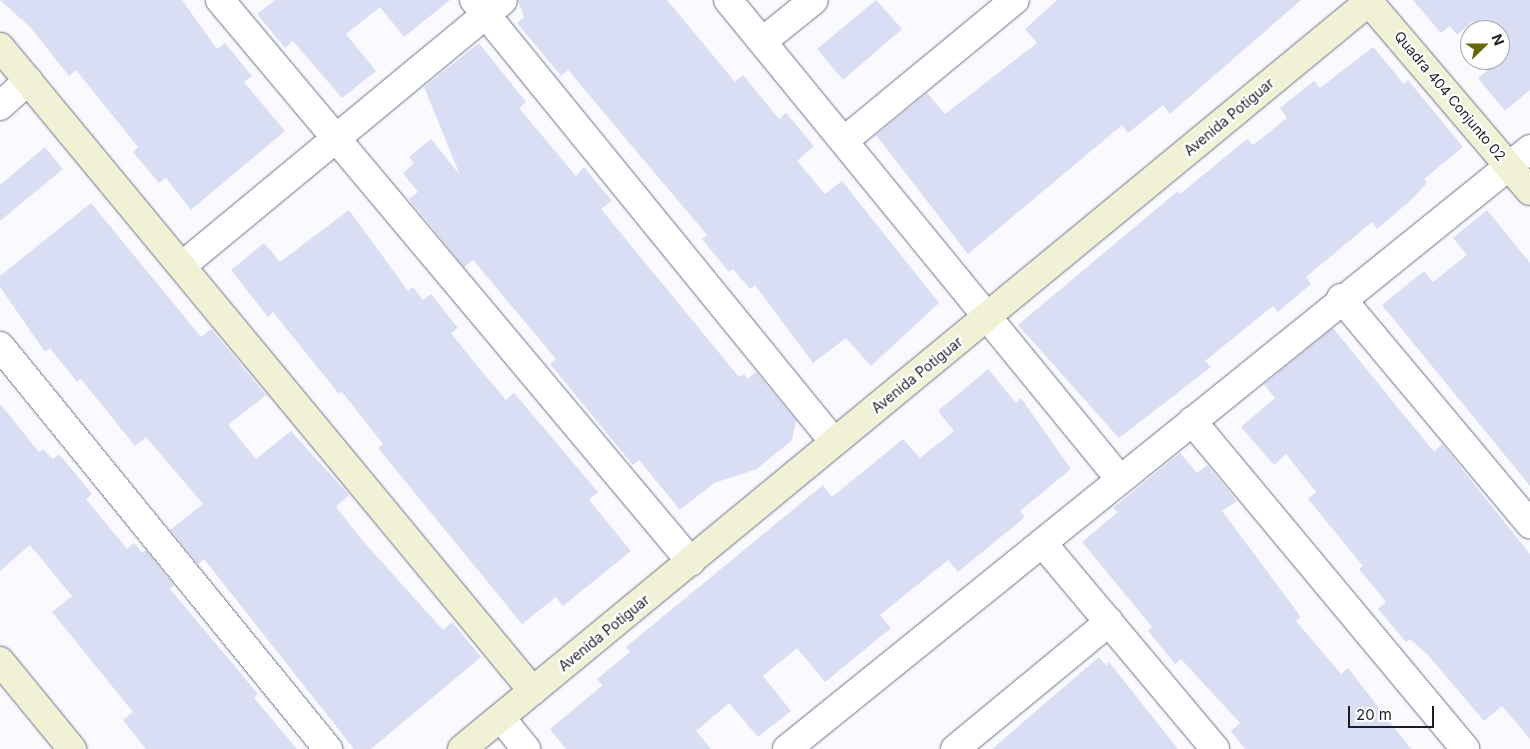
<!DOCTYPE html>
<html>
<head>
<meta charset="utf-8">
<style>
	body { margin:0 }
	#map { position:relative; width:1530px; height:749px; overflow:hidden; background:#f9f9fe; font-family:Inter,sans-serif }
	div>[style] { position:absolute }
	[style*='--x'] { left:calc(var(--x)*1px); top:calc(var(--y)*1px); width:calc(var(--w)*1px); rotate:calc(var(--a)*1deg) }
	.building>* { inset:0; background:#dadef5 }
	.roads { filter:drop-shadow(0 0 1px #6e7186) drop-shadow(0 0 1px #6e7186) }
	.street>* { height:28px; margin:-14px; padding:0 14px; transform-origin:14px; border-radius:14px; background:#fff }
	.secondary>* { height:28px; margin:-14px; padding:0 14px; transform-origin:14px; border-radius:14px; background:#f0f1d5 }
	span { translate:-50% -50%; white-space:nowrap; text-align:center; line-height:1.15; -webkit-text-stroke:4.5px #fff; paint-order:stroke }
	.street-label { font-size:14px; color:#1c1e26 }
	.north { position:absolute; left:1460px; top:20px; width:50px; height:50px; box-sizing:border-box; background:#fff; border:1px solid #a4a5a8; border-radius:50%; rotate:68deg; font-size:14px; font-weight:700; line-height:20px; text-align:center; color:#1c1e26 }
	.north::after { content:''; display:block; margin:auto; width:18px; height:22px; background:#676804; clip-path:polygon(50% 0,100% 100%,50% 72%,0 100%) }
	.scale { position:absolute; left:1348px; top:706px; width:86px; height:22px; box-sizing:border-box; border:2px solid #1c1e26; border-top:0; padding-left:6px; font-size:15px; line-height:18px; white-space:nowrap; color:#1c1e26; -webkit-text-stroke:4px #fff; paint-order:stroke }
</style>
</head>
<body>
<div id="map">
	<div class="building">
		<div style="clip-path:polygon(0 0,182px 0,217px 49px,225px 43px,252px 76px,244px 82px,285px 131px,191px 210px,166px 178px,159px 183px,133px 152px,138px 147px,76px 70px,69px 76px,30px 27px)"></div>
		<div style="clip-path:polygon(275px 0,450px 0,404px 37px,380px 7px,346px 34px,376px 71px,342px 98px,293px 41px,285px 48px,257px 14px)"></div>
		<div style="clip-path:polygon(518px 0,667px 0,735px 82px,743px 75px,779px 119px,786px 113px,814px 146px,797px 161px,825px 194px,842px 181px,939px 303px,871px 366px,846px 338px,813px 363px,755px 285px,750px 289px,733px 269px,729px 272px,702px 239px,707px 235px,568px 70px,561px 76px,517px 23px,524px 17px)"></div>
		<div style="clip-path:polygon(876px 0,902px 29px,843px 80px,817px 49px)"></div>
		<div style="clip-path:polygon(1057px 0,1301px 0,1170px 114px,1163px 105px,1128px 133px,1122px 125px,968px 254px,876px 135px,927px 93px,945px 114px,1037px 43px,1025px 29px)"></div>
		<div style="clip-path:polygon(1413px 0,1530px 0,1530px 90px,1505px 111px,1478px 78px,1502px 58px,1500px 30px,1479px 30px,1472px 22px,1457px 35px,1450px 26px,1441px 33px)"></div>
		<div style="clip-path:polygon(479px 43px,526px 102px,519px 108px,576px 176px,584px 167px,612px 201px,601px 209px,739px 377px,744px 374px,748px 379px,756px 372px,796px 420px,792px 440px,757px 469px,714px 483px,680px 510px,639px 460px,633px 465px,550px 364px,556px 359px,473px 260px,464px 267px,409px 199px,418px 192px,403px 173px,414px 163px,409px 157px,431px 139px,460px 175px,424px 87px)"></div>
		<div style="clip-path:polygon(1373px 47px,1404px 84px,1408px 80px,1463px 147px,1424px 179px,1427px 183px,1410px 201px,1377px 229px,1372px 222px,1306px 277px,1311px 284px,1278px 312px,1273px 306px,1205px 361px,1211px 367px,1119px 438px,1018px 325px,1178px 191px,1180px 194px,1247px 139px,1253px 145px,1287px 118px,1280px 108px,1314px 81px,1320px 88px)"></div>
		<div style="clip-path:polygon(45px 147px,63px 169px,0 221px,0 185px)"></div>
		<div style="clip-path:polygon(91px 203px,201px 337px,211px 329px,266px 395px,228px 425px,256px 459px,291px 431px,349px 495px,336px 507px,362px 540px,443px 630px,452px 622px,481px 657px,371px 749px,354px 749px,204px 559px,198px 564px,170px 530px,203px 504px,146px 437px,135px 446px,81px 379px,77px 382px,50px 348px,45px 352px,0 287px,0 276px)"></div>
		<div style="clip-path:polygon(349px 210px,408px 291px,413px 287px,423px 300px,431px 294px,458px 328px,451px 333px,478px 367px,506px 400px,514px 393px,598px 492px,589px 500px,631px 551px,563px 606px,556px 597px,522px 624px,378px 448px,383px 444px,342px 392px,339px 394px,273px 312px,268px 317px,231px 270px,264px 243px,280px 262px)"></div>
		<div style="clip-path:polygon(1487px 210px,1530px 263px,1530px 486px,1382px 305px,1424px 271px,1433px 282px,1467px 255px,1453px 238px)"></div>
		<div style="clip-path:polygon(1333px 328px,1434px 452px,1442px 444px,1530px 554px,1530px 739px,1502px 706px,1484px 721px,1428px 655px,1410px 639px,1406px 642px,1378px 609px,1386px 602px,1359px 569px,1363px 566px,1308px 499px,1316px 492px,1286px 454px,1274px 465px,1241px 427px,1275px 398px,1264px 384px)"></div>
		<div style="clip-path:polygon(988px 369px,1016px 403px,1021px 398px,1071px 469px,1020px 511px,1025px 517px,958px 572px,948px 560px,880px 615px,891px 628px,825px 682px,797px 648px,763px 676px,791px 711px,758px 737px,729px 703px,696px 731px,711px 749px,566px 749px,550px 729px,603px 685px,597px 679px,630px 652px,626px 647px,823px 485px,832px 497px,903px 439px,920px 458px,954px 431px,938px 411px)"></div>
		<div style="clip-path:polygon(0 404px,39px 452px,43px 449px,53px 459px,59px 454px,92px 494px,86px 499px,127px 549px,134px 543px,142px 553px,146px 550px,174px 585px,170px 589px,258px 694px,254px 698px,297px 749px,146px 749px,123px 720px,133px 712px,52px 612px,72px 596px,30px 545px,0 571px)"></div>
		<div style="clip-path:polygon(1180px 453px,1197px 473px,1207px 465px,1237px 501px,1222px 511px,1301px 617px,1296px 621px,1341px 674px,1348px 668px,1411px 749px,1245px 749px,1231px 731px,1240px 723px,1181px 659px,1175px 664px,1148px 631px,1152px 627px,1082px 542px,1118px 512px,1113px 508px)"></div>
		<div style="clip-path:polygon(1099px 657px,1106px 666px,1109px 662px,1178px 749px,992px 749px)"></div>
	</div>
	<div class="roads">
		<div class="street">
			<div style="--x:220;--y:0;--w:733;--a:50.03"></div>
			<div style="--x:474;--y:0;--w:570;--a:50.84"></div>
			<div style="--x:728;--y:0;--w:618;--a:50.72"></div>
			<div style="--x:763;--y:41;--w:65;--a:-38.8"></div>
			<div style="--x:0;--y:106;--w:38;--a:-42"></div>
			<div style="--x:845;--y:140;--w:220;--a:-39.5"></div>
			<div style="--x:183;--y:265;--w:415;--a:-39.6"></div>
			<div style="--x:1341;--y:298;--w:295;--a:50.1"></div>
			<div style="--x:0;--y:346;--w:520;--a:50.86"></div>
			<div style="--x:1192;--y:421;--w:427;--a:50.2"></div>
			<div style="--x:1044;--y:545;--w:266;--a:50"></div>
			<div style="--x:501;--y:718;--w:40;--a:51"></div>
			<div style="--x:787;--y:749;--w:955;--a:-38.92"></div>
			<div style="--x:955;--y:749;--w:200;--a:-39.5"></div>
		</div>
		<div class="secondary">
			<div style="--x:1369;--y:2;--w:248;--a:49.6"></div>
			<div style="--x:0;--y:47;--w:836;--a:50.39"></div>
			<div style="--x:0;--y:661;--w:114;--a:50.7"></div>
			<div style="--x:462;--y:749;--w:1178;--a:-39.49"></div>
		</div>
	</div>
	<div class="street-label">
		<span style="left:1450px;top:96px;rotate:50deg">Quadra 404 Conjunto 02</span>
		<span style="left:1229px;top:117px;rotate:-40deg">Avenida Potiguar</span>
		<span style="left:917px;top:375px;rotate:-39deg">Avenida Potiguar</span>
		<span style="left:604px;top:633px;rotate:-39deg">Avenida Potiguar</span>
	</div>
	<div class="north">N</div>
	<div class="scale">20 m</div>
</div>
</body>
</html>
